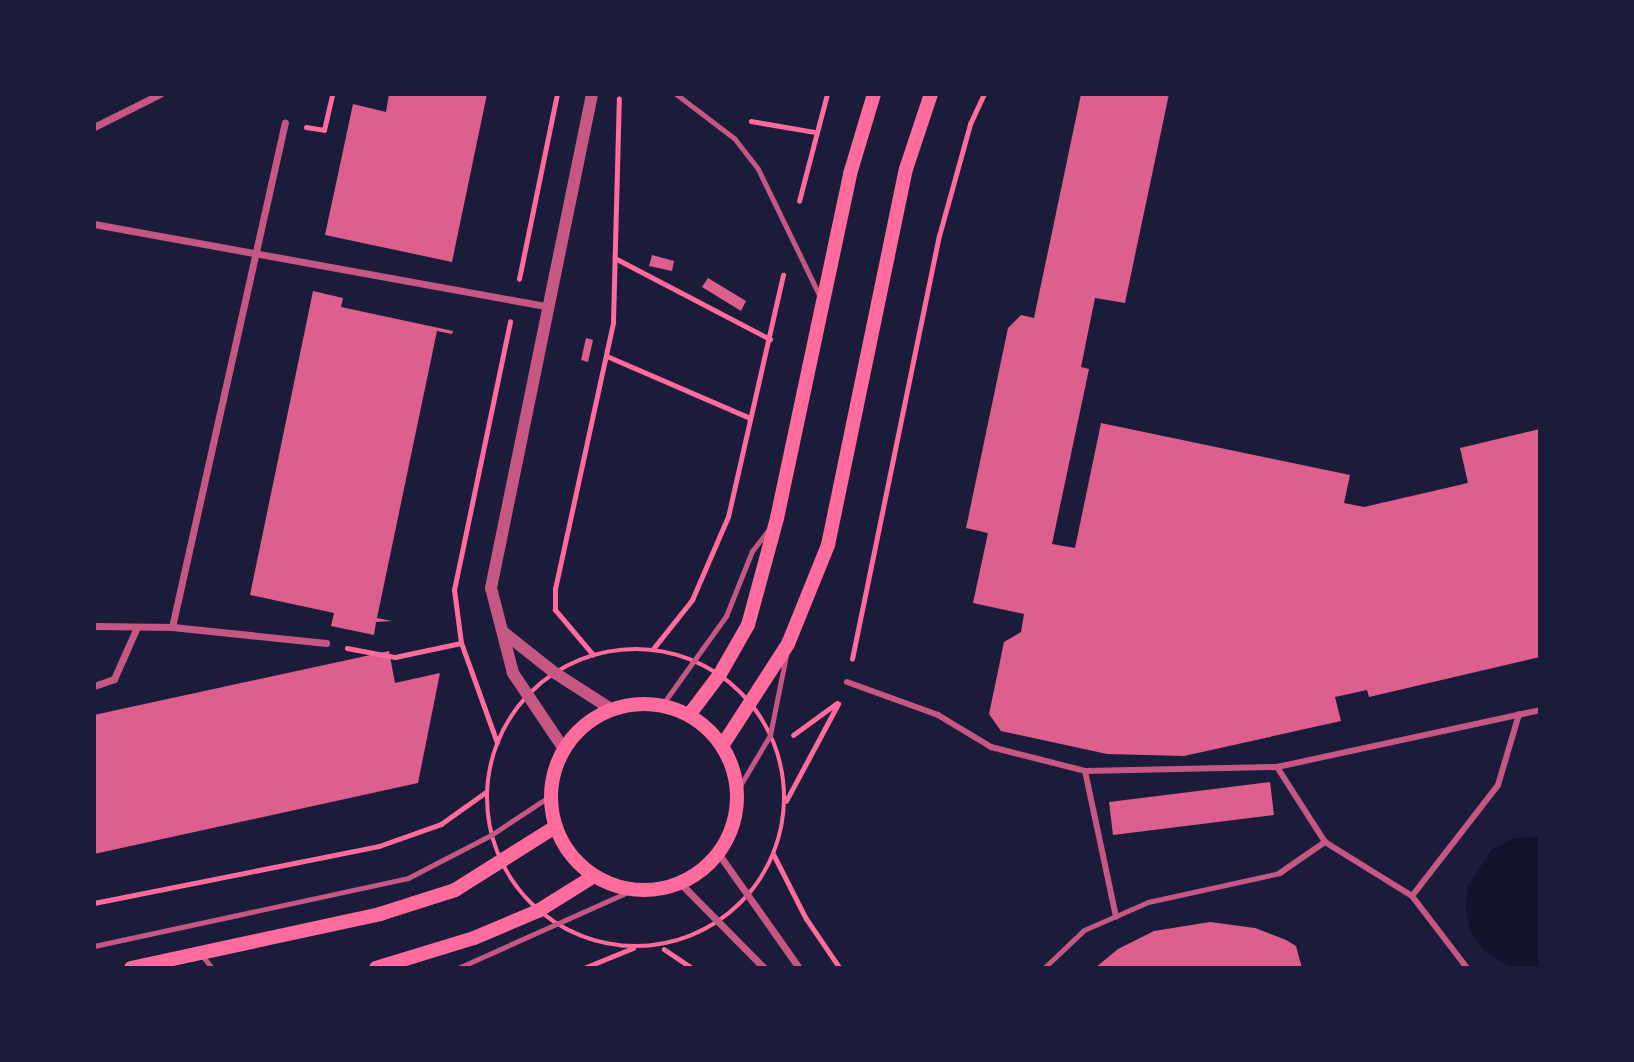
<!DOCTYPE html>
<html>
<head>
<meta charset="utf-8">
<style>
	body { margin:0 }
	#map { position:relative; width:1634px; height:1062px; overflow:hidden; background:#1b1b3a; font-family:Figtree,sans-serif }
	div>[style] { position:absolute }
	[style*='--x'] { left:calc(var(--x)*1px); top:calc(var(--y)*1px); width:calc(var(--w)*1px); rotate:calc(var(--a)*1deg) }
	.water>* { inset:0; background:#12122b }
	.building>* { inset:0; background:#dd5f8e }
	.path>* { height:4.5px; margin:-2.25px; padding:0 2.25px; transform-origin:2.25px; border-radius:2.25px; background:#ff6b9d }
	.path>.ring { margin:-2.25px; padding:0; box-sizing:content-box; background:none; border:4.5px solid #ff6b9d; border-radius:50% }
	.service>* { height:5px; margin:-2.5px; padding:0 2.5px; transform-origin:2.5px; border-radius:2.5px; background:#c65784 }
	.pedestrian>* { height:6px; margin:-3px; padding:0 3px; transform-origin:3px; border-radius:3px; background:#c65784 }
	.minor>* { height:7px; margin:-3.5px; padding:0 3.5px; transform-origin:3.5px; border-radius:3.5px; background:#c65784 }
	.tertiary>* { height:12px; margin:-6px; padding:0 6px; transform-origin:6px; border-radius:6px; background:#c65784 }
	.secondary>* { height:14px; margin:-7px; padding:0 7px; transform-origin:7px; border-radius:7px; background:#ff6b9d }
	.secondary>.ring { margin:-7px; padding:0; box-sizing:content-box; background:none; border:14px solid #ff6b9d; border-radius:50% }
	span { translate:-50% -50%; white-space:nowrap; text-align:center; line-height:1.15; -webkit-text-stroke:7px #1b1b3a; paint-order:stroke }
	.frame { position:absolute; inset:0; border:96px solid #1b1b3a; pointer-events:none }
</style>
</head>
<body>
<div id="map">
	<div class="water">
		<div style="clip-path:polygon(1539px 836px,1539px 967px,1510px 967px,1483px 950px,1471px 932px,1466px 910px,1467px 887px,1492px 850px,1512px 839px)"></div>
	</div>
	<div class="building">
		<div style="clip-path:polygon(389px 94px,487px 94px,452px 262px,325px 235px,353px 104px,386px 112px)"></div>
		<div style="clip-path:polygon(1081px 94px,1169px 94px,1125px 303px,1095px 298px,1081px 367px,1089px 369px,1052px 544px,1075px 548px,1101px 423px,1350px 475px,1344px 503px,1364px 507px,1468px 483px,1460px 448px,1540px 429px,1540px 657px,1369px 697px,1367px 690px,1335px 697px,1341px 721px,1184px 756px,1107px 754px,1001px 731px,989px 714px,1004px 642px,1021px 632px,1024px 614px,973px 603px,988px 533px,966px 528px,1008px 328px,1021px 315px,1034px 318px)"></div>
		<div style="clip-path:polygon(652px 255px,674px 261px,672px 271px,649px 266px)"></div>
		<div style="clip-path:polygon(708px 278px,746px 301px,741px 311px,702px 287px)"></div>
		<div style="clip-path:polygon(313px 291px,343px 298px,341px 307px,453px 331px,452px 334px,437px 331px,377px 618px,392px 621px,376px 622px,374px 635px,331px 626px,334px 613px,250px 595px)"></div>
		<div style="clip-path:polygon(586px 338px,593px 340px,588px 362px,581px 360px)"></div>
		<div style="clip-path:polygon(389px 651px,395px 683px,440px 673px,418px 783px,94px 854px,94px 715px)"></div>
		<div style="clip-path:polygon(1270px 782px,1274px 815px,1113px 835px,1109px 802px)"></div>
		<div style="clip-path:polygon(1210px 922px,1255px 928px,1286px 940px,1296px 946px,1302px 968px,1095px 968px,1118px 949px,1154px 931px)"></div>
	</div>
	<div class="path">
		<div style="--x:751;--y:121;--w:65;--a:9.8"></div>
		<div style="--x:306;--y:127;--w:18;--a:9"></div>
		<div style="--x:324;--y:130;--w:37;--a:-77"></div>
		<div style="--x:799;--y:201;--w:111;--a:-75.3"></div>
		<div style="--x:615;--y:258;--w:175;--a:27.6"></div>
		<div style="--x:519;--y:279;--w:189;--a:-78.4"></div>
		<div style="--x:607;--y:356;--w:156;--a:23.4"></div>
		<div style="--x:347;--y:648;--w:49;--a:10.6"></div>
		<div style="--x:395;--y:657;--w:67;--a:-12"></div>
		<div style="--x:653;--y:649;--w:63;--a:-51.5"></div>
		<div style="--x:692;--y:600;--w:90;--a:-66.6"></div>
		<div style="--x:728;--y:517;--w:248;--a:-77.2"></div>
		<div class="ring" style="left:487px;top:649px;width:293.5px;height:293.5px"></div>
		<div style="--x:593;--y:655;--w:59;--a:-130.2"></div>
		<div style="--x:555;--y:610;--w:21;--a:-90"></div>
		<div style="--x:555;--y:589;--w:273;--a:-77.7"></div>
		<div style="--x:613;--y:322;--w:223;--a:-88.5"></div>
		<div style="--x:852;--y:659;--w:432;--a:-78.4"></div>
		<div style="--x:939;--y:236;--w:116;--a:-74.5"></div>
		<div style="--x:970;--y:124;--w:33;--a:-65"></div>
		<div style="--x:793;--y:735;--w:54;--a:-36"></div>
		<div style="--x:497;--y:743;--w:106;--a:-109.8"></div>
		<div style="--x:461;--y:643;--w:53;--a:-97.5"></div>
		<div style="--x:454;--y:590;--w:274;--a:-78.2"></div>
		<div style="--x:786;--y:801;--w:110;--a:-61.8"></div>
		<div style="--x:774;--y:855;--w:71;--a:63.1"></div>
		<div style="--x:806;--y:918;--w:60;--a:55.8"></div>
		<div style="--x:94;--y:903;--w:291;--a:-11.3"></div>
		<div style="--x:379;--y:846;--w:66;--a:-19.5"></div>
		<div style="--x:441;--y:824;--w:55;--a:-35.4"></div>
		<div style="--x:664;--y:949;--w:34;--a:34"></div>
		<div style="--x:584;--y:968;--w:53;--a:-22.2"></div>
	</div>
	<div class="service">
		<div style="--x:676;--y:94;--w:73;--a:37.2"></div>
		<div style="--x:734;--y:138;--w:39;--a:52"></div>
		<div style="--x:758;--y:169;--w:144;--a:64.1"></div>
		<div style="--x:662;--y:705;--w:110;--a:-54.3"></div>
		<div style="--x:726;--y:616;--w:70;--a:-68.2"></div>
		<div style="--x:752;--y:551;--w:28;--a:-52"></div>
		<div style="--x:738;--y:789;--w:63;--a:-59.3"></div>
		<div style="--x:770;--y:735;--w:81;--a:-78.6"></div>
		<div style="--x:94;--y:946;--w:321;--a:-12.2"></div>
		<div style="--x:408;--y:878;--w:93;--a:-27.4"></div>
		<div style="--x:491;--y:835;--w:71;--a:-33.5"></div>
		<div style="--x:201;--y:954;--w:18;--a:52"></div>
		<div style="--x:458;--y:968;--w:191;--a:-24.1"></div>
		<div style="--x:1044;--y:968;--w:55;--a:-43.5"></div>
		<div style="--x:1084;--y:930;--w:70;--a:-23.6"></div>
		<div style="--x:1148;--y:902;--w:135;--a:-12.4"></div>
	</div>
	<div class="pedestrian">
		<div style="--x:847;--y:682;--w:97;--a:19.9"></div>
		<div style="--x:938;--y:715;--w:62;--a:31.1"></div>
		<div style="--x:991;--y:747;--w:97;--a:14.3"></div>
		<div style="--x:1085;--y:771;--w:192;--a:-1.2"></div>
		<div style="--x:1277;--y:767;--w:269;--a:-12.2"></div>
		<div style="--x:1277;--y:767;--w:89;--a:57.4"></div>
		<div style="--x:1325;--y:842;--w:102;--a:31.8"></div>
		<div style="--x:1412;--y:896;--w:91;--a:52.6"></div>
		<div style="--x:1085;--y:771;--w:149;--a:78"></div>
		<div style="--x:1280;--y:873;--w:55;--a:-34.6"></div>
		<div style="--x:1412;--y:896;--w:140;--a:-52.2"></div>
		<div style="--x:1498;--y:785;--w:74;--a:-73.5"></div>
	</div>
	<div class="minor">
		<div style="--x:94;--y:127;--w:74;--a:-26.6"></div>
		<div style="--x:94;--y:224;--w:463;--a:10.3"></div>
		<div style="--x:94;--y:626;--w:78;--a:0.7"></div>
		<div style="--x:172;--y:627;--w:517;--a:-77.39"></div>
		<div style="--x:172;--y:627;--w:155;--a:5.9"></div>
		<div style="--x:94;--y:686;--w:21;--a:-19"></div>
		<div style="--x:114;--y:679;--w:57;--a:-66.1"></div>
		<div style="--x:718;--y:853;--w:141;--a:54.8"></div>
		<div style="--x:682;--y:885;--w:117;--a:45.3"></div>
	</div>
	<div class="tertiary">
		<div style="--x:503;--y:632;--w:66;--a:38.3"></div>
		<div style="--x:555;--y:673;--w:67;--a:32.7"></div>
		<div style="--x:564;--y:749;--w:92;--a:-123.9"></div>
		<div style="--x:513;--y:673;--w:88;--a:-104.5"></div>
		<div style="--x:491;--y:588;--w:504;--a:-78.44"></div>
	</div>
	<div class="secondary">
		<div class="ring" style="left:551px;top:704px;width:172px;height:172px"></div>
		<div style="--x:689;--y:715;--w:51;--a:-52.9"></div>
		<div style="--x:720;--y:674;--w:56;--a:-60.3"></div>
		<div style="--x:748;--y:625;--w:111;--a:-74.8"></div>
		<div style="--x:777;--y:518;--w:352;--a:-78"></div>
		<div style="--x:850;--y:174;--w:84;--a:-73.3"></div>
		<div style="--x:722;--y:746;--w:121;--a:-57.1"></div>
		<div style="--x:788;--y:644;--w:107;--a:-68"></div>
		<div style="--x:828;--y:545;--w:384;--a:-78.3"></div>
		<div style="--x:906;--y:169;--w:79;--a:-71.6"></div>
		<div style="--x:131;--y:968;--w:255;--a:-12.2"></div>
		<div style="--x:380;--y:914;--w:79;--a:-17.7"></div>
		<div style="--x:455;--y:890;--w:118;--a:-32.2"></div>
		<div style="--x:376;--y:968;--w:102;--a:-17"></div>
		<div style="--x:474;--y:938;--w:69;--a:-22.9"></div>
		<div style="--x:538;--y:911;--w:66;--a:-32"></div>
	</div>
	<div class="frame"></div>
</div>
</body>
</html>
